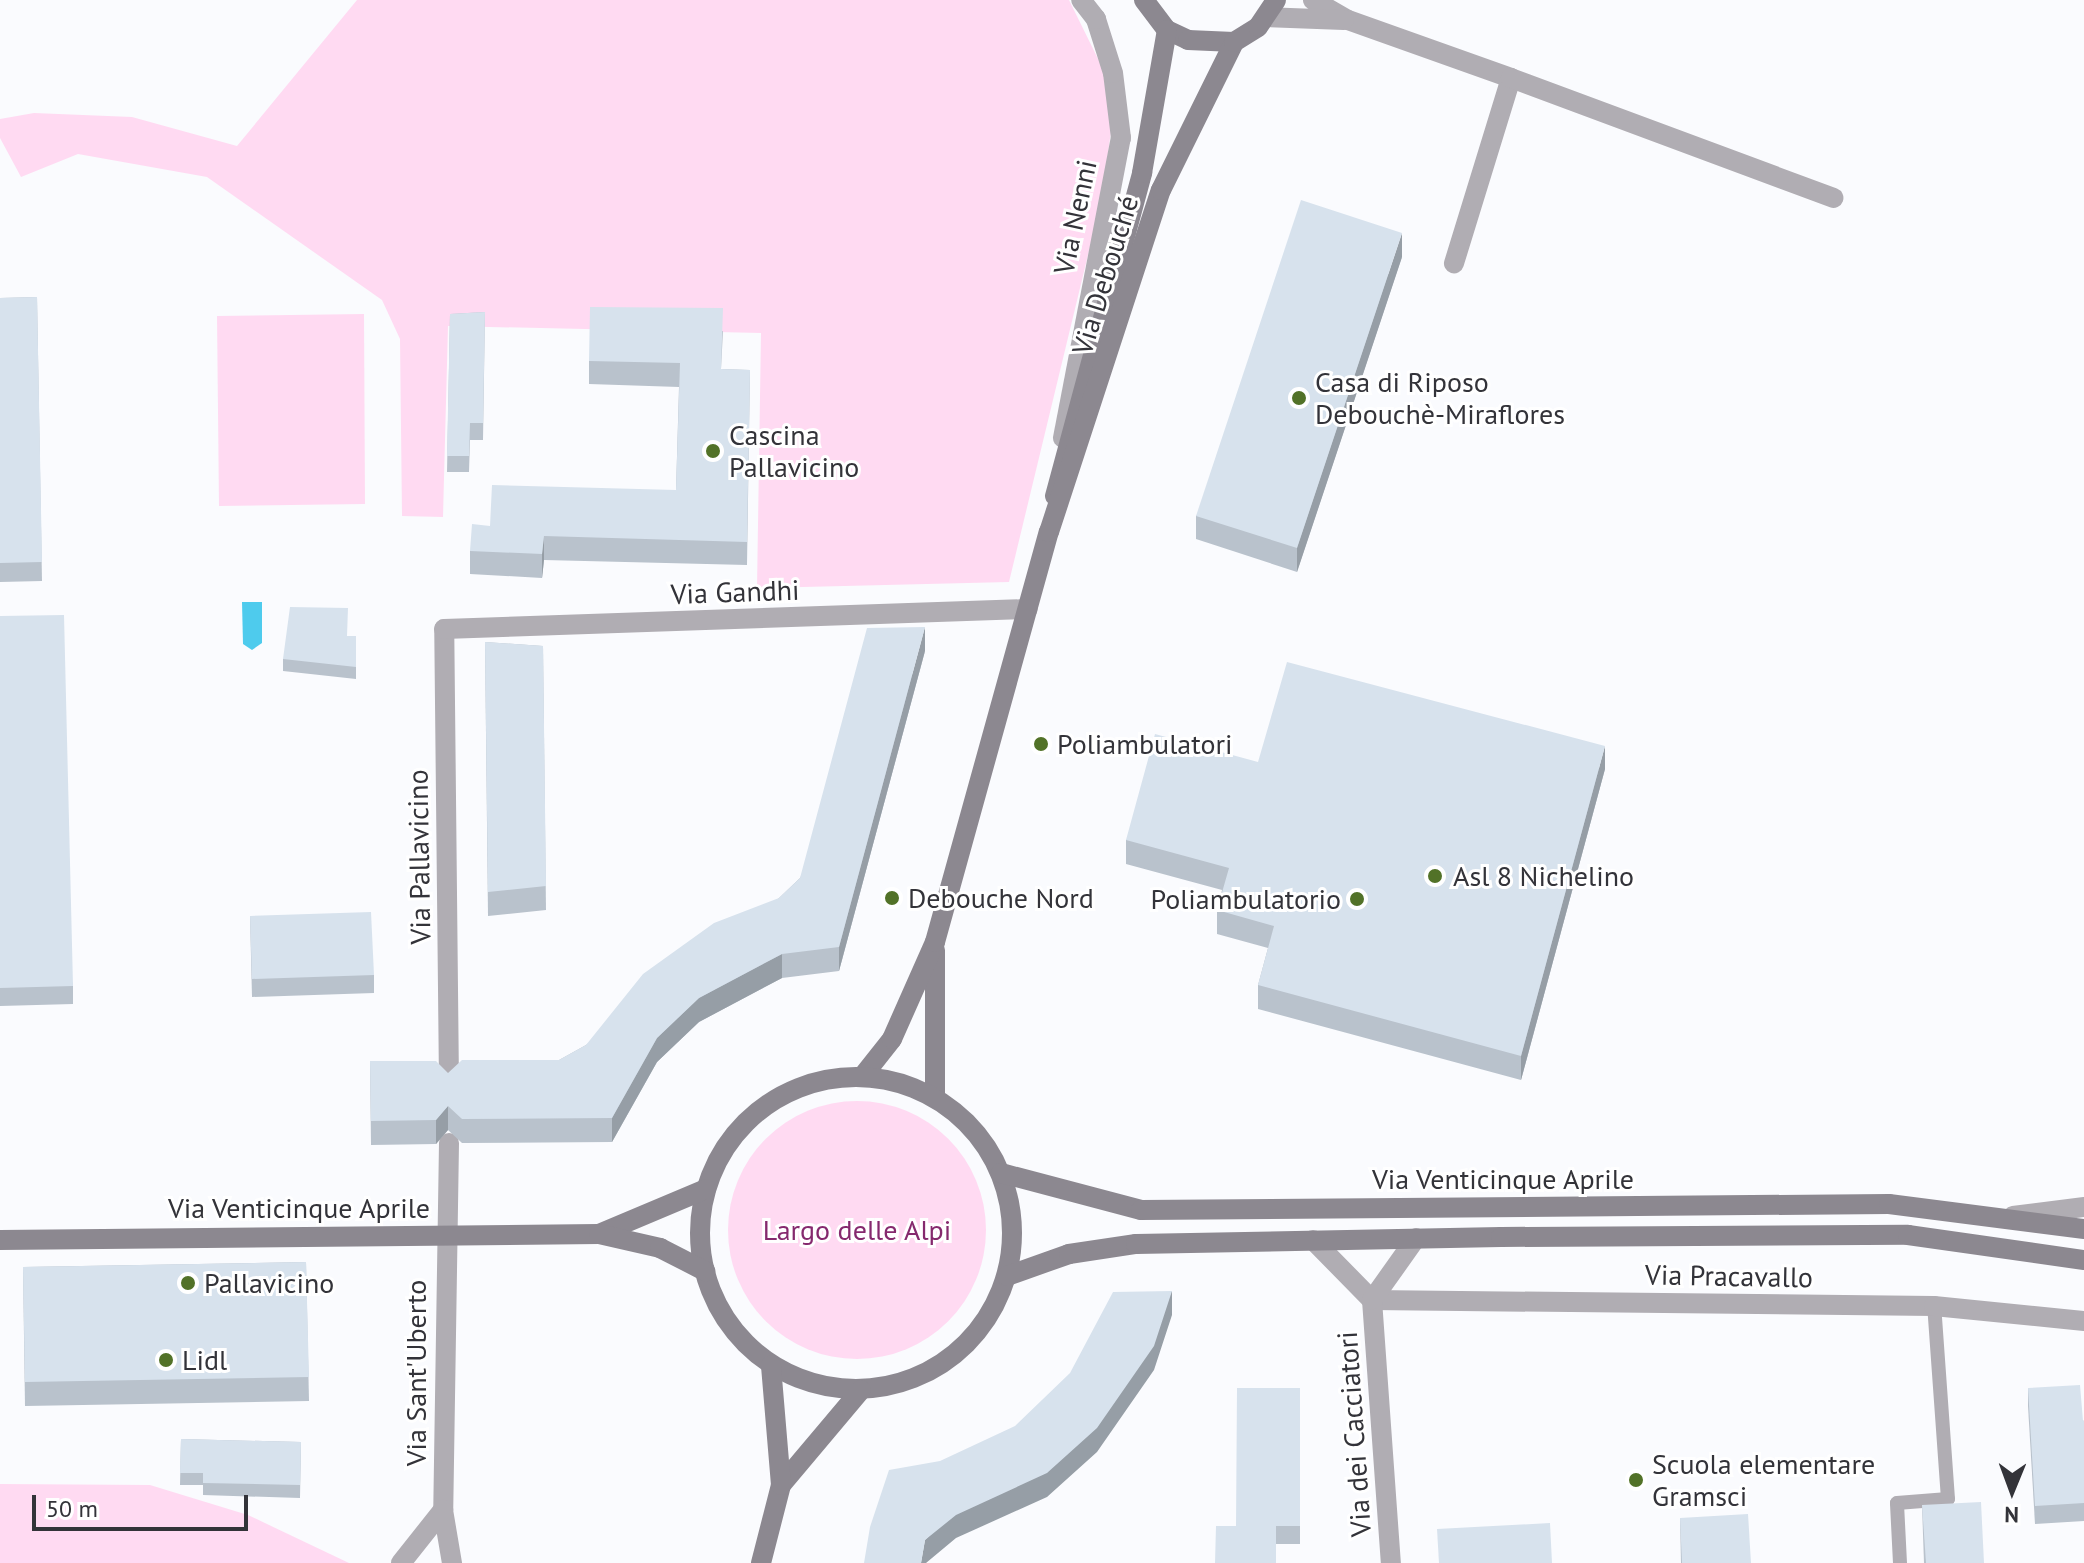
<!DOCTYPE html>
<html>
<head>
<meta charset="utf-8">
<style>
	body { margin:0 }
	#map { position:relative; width:2084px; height:1563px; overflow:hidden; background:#fafbfe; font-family:"PT Sans",sans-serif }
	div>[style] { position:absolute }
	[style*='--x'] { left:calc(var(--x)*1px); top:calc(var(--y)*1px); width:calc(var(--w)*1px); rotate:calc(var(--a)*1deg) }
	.green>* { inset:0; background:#ffdaf2 }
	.round { border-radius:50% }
	.water>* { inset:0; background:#4ecbed }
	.lane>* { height:14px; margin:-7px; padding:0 7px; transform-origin:7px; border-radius:7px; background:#b0adb3 }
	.street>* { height:20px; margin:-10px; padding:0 10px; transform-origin:10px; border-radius:10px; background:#b0adb3 }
	.secondary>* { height:20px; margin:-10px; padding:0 10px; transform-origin:10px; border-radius:10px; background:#8c8890 }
	.secondary>.ring { margin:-10px; padding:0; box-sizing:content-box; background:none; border:20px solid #8c8890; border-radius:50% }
	.wall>* { inset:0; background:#b9c2cc }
	.shaded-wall>* { inset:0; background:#969ea6 }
	.building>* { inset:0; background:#d7e2ed }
	.dots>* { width:22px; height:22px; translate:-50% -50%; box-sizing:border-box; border:4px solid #fff; border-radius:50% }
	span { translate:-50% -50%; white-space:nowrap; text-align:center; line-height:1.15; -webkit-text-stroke:6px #fff; paint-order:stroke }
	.street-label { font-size:28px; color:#333339 }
	.poi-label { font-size:28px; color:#333339 }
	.left { translate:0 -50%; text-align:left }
	.right { translate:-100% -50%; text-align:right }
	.park-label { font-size:28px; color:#85296e }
	.north { position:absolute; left:1972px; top:1451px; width:80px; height:80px; -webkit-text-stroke:6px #fff; paint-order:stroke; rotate:181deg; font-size:22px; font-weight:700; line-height:32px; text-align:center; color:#333339 }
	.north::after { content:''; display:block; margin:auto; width:28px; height:36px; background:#333339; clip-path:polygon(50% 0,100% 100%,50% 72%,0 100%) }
	.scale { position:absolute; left:32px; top:1495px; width:216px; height:36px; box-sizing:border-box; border:4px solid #333339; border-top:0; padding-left:10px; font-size:24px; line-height:28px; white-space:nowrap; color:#333339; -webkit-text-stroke:6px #fff; paint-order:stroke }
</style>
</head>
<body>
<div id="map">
	<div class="green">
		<div style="clip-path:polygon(357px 0,1069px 0,1103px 69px,1111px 131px,1102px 197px,1009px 582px,757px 588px,761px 333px,448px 326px,443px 517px,402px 516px,400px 339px,382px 300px,207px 177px,78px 154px,21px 177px,0 138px,0 119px,34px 113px,132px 117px,237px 146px)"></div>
		<div style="clip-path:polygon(364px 314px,365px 504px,219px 506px,217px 316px)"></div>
		<div class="round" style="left:728px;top:1101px;width:258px;height:258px"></div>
		<div style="clip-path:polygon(0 1484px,150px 1485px,248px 1515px,349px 1563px,0 1563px)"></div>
	</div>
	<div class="water">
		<div style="clip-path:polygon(242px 602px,262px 602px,262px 643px,252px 650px,243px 644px)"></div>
	</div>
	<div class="lane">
		<div style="--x:1900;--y:1563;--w:60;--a:-92.9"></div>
		<div style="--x:1897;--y:1503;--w:51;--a:-4.5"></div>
		<div style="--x:1948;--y:1499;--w:194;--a:-94.1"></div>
	</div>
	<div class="street">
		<div style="--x:1313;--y:0;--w:40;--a:29.7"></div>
		<div style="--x:1348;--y:20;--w:173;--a:19.6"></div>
		<div style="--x:1511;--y:78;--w:194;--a:107.1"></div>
		<div style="--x:1266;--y:17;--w:78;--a:2.2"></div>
		<div style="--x:1511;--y:78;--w:344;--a:20.4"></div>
		<div style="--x:1063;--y:438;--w:306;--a:-79.1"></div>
		<div style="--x:1121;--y:138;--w:65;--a:-97"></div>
		<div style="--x:1113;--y:73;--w:57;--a:-107.5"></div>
		<div style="--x:1096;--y:19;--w:24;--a:-128"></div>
		<div style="--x:449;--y:1084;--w:455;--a:-90.6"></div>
		<div style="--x:444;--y:629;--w:584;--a:-1.96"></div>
		<div style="--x:449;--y:1143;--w:367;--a:90.9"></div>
		<div style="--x:443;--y:1510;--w:54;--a:80.4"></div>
		<div style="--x:2013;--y:1216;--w:72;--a:-7.2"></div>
		<div style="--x:1313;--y:1240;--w:84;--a:45.5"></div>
		<div style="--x:1372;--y:1300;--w:562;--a:0.61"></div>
		<div style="--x:1934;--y:1306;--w:151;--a:5.7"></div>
		<div style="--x:1372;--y:1300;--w:264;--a:85.9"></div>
		<div style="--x:1372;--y:1300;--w:76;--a:-54.6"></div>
		<div style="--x:401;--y:1563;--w:68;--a:-51.6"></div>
	</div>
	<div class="secondary">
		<div style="--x:1144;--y:0;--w:38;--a:53"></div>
		<div style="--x:1167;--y:30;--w:23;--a:25"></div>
		<div style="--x:1188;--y:40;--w:46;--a:2.5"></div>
		<div style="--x:1055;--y:496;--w:335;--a:-74.9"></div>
		<div style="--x:1142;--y:173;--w:145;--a:-80.1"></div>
		<div style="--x:935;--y:950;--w:146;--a:90"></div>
		<div style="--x:862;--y:1077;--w:48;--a:-51.7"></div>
		<div style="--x:892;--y:1039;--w:106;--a:-66.1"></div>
		<div style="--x:935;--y:942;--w:426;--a:-74.5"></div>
		<div style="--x:1049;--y:532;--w:360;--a:-71.9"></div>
		<div style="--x:1161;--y:190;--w:165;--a:-63.7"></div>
		<div style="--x:1234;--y:42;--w:28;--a:-32"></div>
		<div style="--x:1258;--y:27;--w:32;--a:-56"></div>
		<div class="ring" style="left:700px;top:1077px;width:292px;height:292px"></div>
		<div style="--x:1001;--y:1173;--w:145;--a:14.8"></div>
		<div style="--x:1141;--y:1210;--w:748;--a:-0.46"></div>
		<div style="--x:1889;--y:1204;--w:197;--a:7.3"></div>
		<div style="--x:599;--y:1234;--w:116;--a:-22.8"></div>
		<div style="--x:0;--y:1240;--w:599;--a:-0.57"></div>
		<div style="--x:599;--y:1234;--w:63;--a:12.9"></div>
		<div style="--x:660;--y:1248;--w:51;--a:27.1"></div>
		<div style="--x:1007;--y:1276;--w:66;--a:-19.5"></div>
		<div style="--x:1069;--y:1254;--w:68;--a:-8.5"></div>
		<div style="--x:1136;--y:1244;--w:365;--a:-1.1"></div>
		<div style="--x:1501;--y:1237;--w:407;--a:-0.3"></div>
		<div style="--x:1908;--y:1235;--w:178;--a:8.1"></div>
		<div style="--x:781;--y:1485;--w:124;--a:-49.9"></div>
		<div style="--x:761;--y:1563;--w:81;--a:-75.6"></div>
		<div style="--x:781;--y:1485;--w:120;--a:-94.8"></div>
	</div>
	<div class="wall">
		<div style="clip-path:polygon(1402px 257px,1297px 572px,1196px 539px,1196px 516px)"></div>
		<div style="clip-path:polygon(37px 297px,42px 581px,0 582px,0 298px)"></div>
		<div style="clip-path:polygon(485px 312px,483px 440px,470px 440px,469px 472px,447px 472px,450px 314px)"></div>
		<div style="clip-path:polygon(723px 331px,721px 369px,750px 370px,747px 565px,544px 560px,542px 578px,470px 574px,470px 551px,490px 526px,676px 490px,679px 387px,589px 384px,589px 361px)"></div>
		<div style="clip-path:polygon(0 616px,73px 986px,73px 1004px,0 1006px)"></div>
		<div style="clip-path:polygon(348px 636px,356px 636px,356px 679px,283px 671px,283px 659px)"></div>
		<div style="clip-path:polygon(485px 642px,543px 646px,546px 910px,488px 916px)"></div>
		<div style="clip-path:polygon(925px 651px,839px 971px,782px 978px,699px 1022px,657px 1062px,612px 1142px,462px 1143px,448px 1130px,436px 1144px,371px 1145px,370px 1061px,448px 1073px,559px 1060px,586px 1045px,779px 898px,800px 878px)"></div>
		<div style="clip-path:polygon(1258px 762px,1605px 769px,1521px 1080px,1258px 1009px,1258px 985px,1268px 948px,1217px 934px,1217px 910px,1222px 890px,1126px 864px,1126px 840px)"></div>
		<div style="clip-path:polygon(250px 916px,374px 975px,374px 993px,252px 997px)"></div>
		<div style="clip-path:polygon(306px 1262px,309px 1401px,25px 1406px,23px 1267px)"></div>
		<div style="clip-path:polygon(1300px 1388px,1300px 1544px,1276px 1544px,1236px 1526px)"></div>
		<div style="clip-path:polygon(2028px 1388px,2084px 1421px,2084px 1521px,2035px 1524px,2028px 1406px)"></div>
		<div style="clip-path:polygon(181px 1439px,301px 1442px,300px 1498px,203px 1495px,203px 1485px,180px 1485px)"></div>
		<div style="clip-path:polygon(1922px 1505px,1984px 1563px,1924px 1563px)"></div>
		<div style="clip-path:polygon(1680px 1518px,1751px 1563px,1681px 1563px)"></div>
	</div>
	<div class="shaded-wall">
		<div style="clip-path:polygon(1402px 233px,1402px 257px,1297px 572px,1297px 548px)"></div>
		<div style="clip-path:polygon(544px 536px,544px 560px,542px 578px,542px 554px)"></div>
		<div style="clip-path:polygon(925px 627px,925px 651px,839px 971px,839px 947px)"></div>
		<div style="clip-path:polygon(1605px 746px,1605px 769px,1521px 1080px,1521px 1056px)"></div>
		<div style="clip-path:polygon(782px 954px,782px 978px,699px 1022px,657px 1062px,612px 1142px,612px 1118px,657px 1038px,699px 998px)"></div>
		<div style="clip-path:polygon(448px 1106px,448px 1130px,436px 1144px,436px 1120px)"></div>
		<div style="clip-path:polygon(1172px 1291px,1172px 1315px,1154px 1370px,1097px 1452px,1047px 1497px,956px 1538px,926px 1563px,921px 1563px,925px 1540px)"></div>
	</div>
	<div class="building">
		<div style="clip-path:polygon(1301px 200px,1402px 233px,1297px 548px,1196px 516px)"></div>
		<div style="clip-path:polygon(37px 297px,42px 562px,0 563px,0 298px)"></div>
		<div style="clip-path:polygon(590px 307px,723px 308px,721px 369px,750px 370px,747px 542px,544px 536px,542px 554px,470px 551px,472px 524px,490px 526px,492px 485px,676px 490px,680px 363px,589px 361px)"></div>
		<div style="clip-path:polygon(485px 312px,483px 423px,470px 423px,469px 456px,447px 456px,450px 314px)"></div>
		<div style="clip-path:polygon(290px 607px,348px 608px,347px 636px,356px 636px,356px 667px,283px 659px)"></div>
		<div style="clip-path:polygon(64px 615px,73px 986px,0 988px,0 616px)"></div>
		<div style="clip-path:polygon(925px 627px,839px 947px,782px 954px,699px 998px,657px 1038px,612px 1118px,462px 1119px,448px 1106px,436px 1120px,371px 1121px,370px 1061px,436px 1061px,448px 1073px,462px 1060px,559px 1060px,586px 1045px,643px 974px,714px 923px,779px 898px,800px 878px,867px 628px)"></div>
		<div style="clip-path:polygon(485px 642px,543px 646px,546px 886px,488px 892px)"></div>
		<div style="clip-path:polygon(1287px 662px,1605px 746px,1521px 1056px,1258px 985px,1274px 926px,1217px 910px,1229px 868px,1126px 840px,1155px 734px,1258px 762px)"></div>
		<div style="clip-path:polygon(371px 912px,374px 975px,252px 979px,250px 916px)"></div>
		<div style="clip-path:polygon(306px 1262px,309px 1377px,25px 1382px,23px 1267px)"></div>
		<div style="clip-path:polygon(1172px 1291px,1154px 1346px,1097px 1428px,1047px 1473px,956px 1515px,925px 1540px,921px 1563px,864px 1563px,870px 1527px,889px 1470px,940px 1461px,1015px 1426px,1070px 1373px,1113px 1292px)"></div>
		<div style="clip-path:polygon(2080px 1385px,2083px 1421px,2084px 1421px,2084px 1503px,2035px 1506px,2028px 1388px)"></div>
		<div style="clip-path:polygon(1237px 1388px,1300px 1388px,1300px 1526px,1276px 1526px,1276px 1563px,1215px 1563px,1216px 1526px,1236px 1526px)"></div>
		<div style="clip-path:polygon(181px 1439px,301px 1442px,300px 1485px,203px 1483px,203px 1473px,180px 1473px)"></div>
		<div style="clip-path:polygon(1981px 1502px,1984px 1563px,1926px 1563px,1922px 1505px)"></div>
		<div style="clip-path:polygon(1748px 1514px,1751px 1563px,1682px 1563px,1680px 1518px)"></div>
		<div style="clip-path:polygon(1550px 1523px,1552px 1563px,1439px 1563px,1437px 1529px)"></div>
	</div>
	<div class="dots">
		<div style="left:1299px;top:398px;background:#527228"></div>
		<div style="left:713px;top:451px;background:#527228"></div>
		<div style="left:1041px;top:744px;background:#527228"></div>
		<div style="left:1435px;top:876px;background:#527228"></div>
		<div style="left:892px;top:898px;background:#527228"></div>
		<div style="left:1357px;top:899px;background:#527228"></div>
		<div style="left:188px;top:1283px;background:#527228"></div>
		<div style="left:166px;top:1360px;background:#527228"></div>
		<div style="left:1636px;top:1480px;background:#527228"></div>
	</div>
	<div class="street-label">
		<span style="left:1075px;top:217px;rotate:-78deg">Via Nenni</span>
		<span style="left:1105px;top:275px;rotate:-73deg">Via Debouché</span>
		<span style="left:735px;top:592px;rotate:-2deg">Via Gandhi</span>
		<span style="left:419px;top:857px;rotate:-91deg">Via Pallavicino</span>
		<span style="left:1503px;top:1179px">Via Venticinque Aprile</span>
		<span style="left:299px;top:1208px">Via Venticinque Aprile</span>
		<span style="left:1729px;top:1276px;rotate:1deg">Via Pracavallo</span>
		<span style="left:416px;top:1373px;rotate:-90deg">Via Sant'Uberto</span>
		<span style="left:1354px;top:1434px;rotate:-94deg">Via dei Cacciatori</span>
	</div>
	<div class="poi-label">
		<span class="left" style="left:1315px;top:398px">Casa di Riposo<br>Debouchè-Miraflores</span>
		<span class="left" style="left:729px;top:451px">Cascina<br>Pallavicino</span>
		<span class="left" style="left:1057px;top:744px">Poliambulatori</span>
		<span class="left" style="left:1453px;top:876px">Asl 8 Nichelino</span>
		<span class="left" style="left:908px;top:898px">Debouche Nord</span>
		<span class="right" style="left:1341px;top:899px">Poliambulatorio</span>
		<span class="left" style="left:204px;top:1283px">Pallavicino</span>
		<span class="left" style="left:182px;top:1360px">Lidl</span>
		<span class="left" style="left:1652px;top:1480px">Scuola elementare<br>Gramsci</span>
	</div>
	<div class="park-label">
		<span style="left:857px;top:1230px">Largo delle Alpi</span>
	</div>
	<div class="north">N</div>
	<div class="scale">50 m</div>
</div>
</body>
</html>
